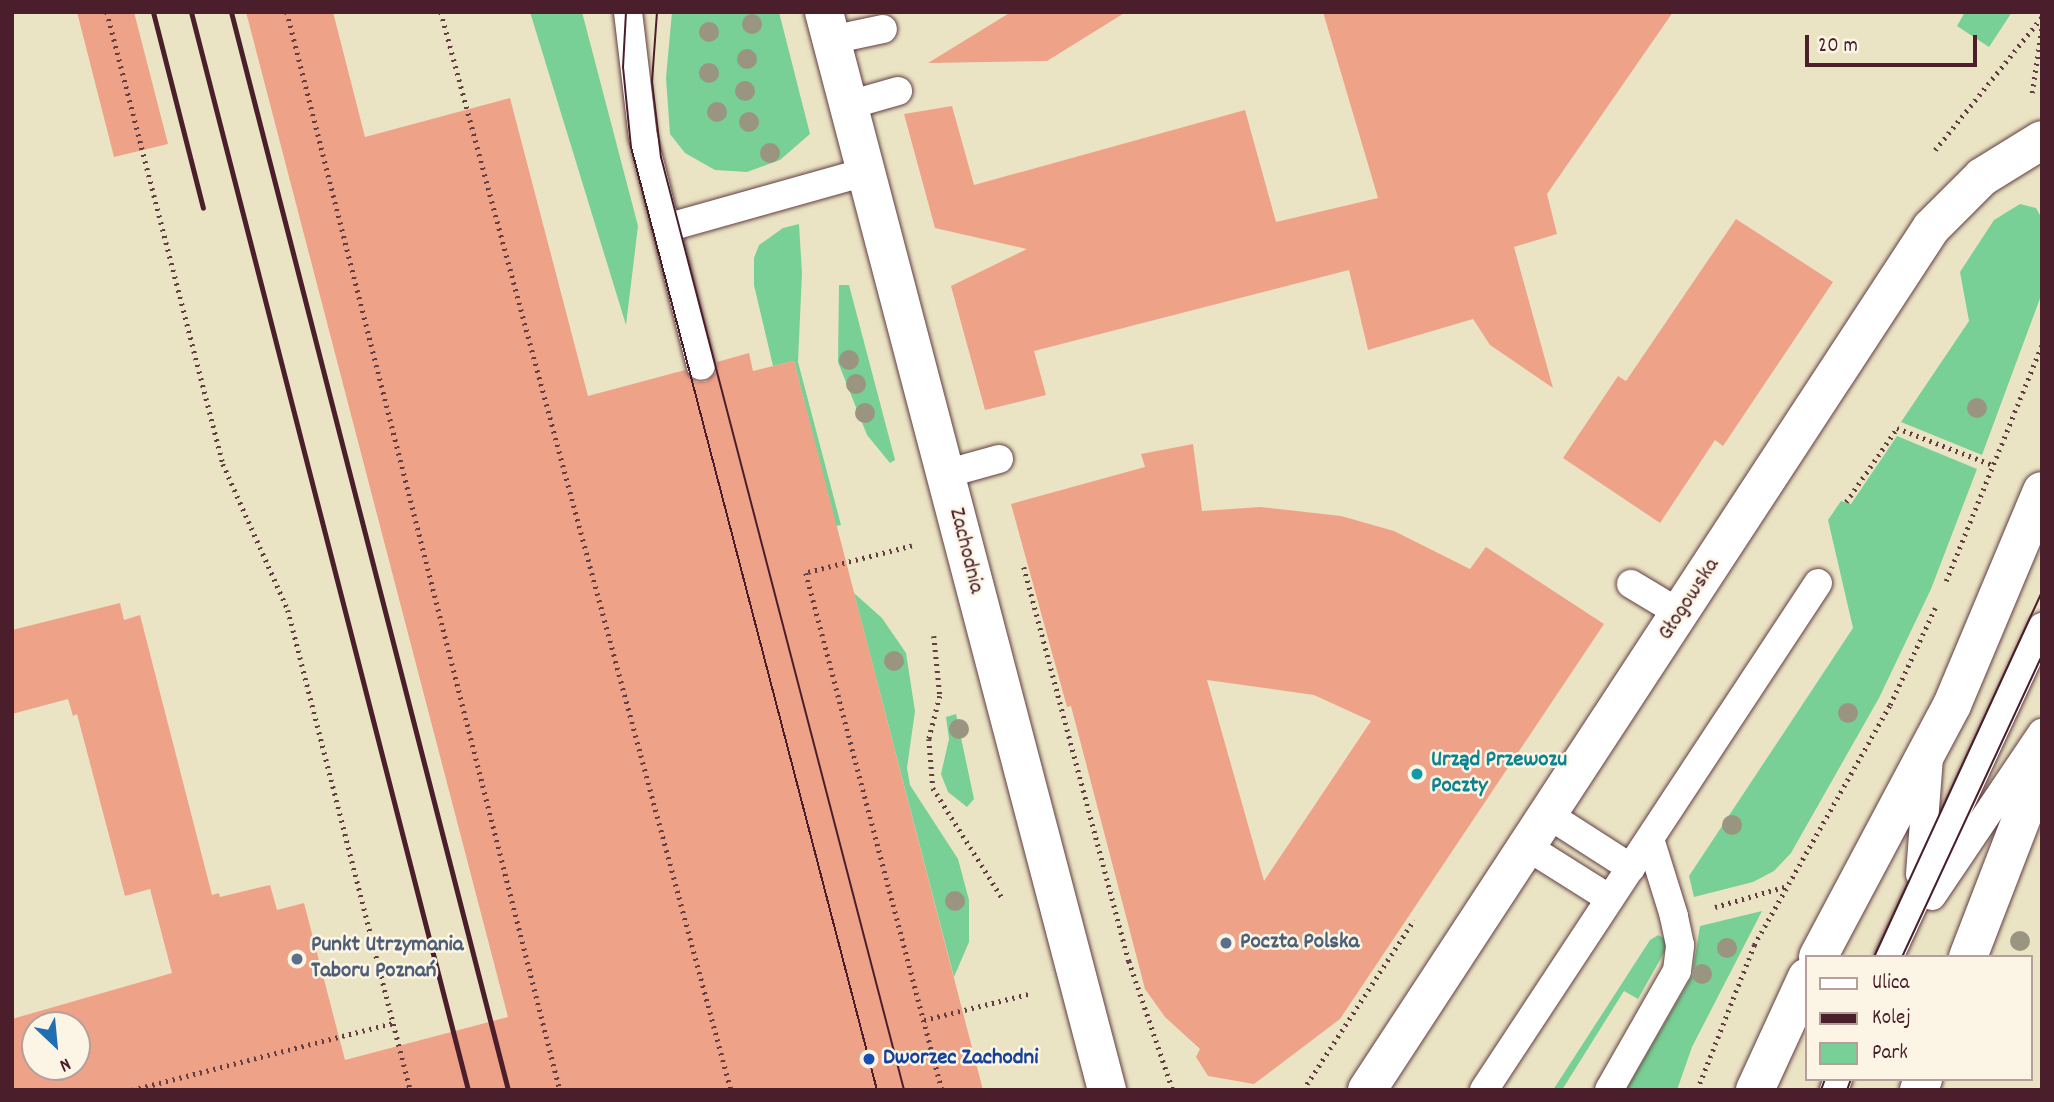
<!DOCTYPE html>
<html>
<head>
<meta charset="utf-8">
<style>
	body { margin:0 }
	#map { position:relative; width:2054px; height:1102px; overflow:hidden; background:#ebe4c4; font-family:Dekko,sans-serif }
	div>[style] { position:absolute }
	[style*='--x'] { left:calc(var(--x)*1px); top:calc(var(--y)*1px); width:calc(var(--w)*1px); rotate:calc(var(--a)*1deg) }
	.green>* { inset:0; background:#78d096 }
	.building>* { inset:0; background:#eea389 }
	.path>* { height:4.5px; margin-top:-2.25px; transform-origin:0; background:repeating-linear-gradient(90deg,#623d42 0 2px,transparent 0 7px) }
	.roads { filter:drop-shadow(0 0 2px #623d42) drop-shadow(0 0 2px #623d42) }
	.lane>* { height:28px; margin:-14px; padding:0 14px; transform-origin:14px; border-radius:14px; background:#fff }
	.street>* { height:38px; margin:-19px; padding:0 19px; transform-origin:19px; border-radius:19px; background:#fff }
	.secondary>* { height:38px; margin:-19px; padding:0 19px; transform-origin:19px; border-radius:19px; background:#fff }
	.tram>* { height:2px; margin:-1px; padding:0 1px; transform-origin:1px; border-radius:1px; background:#4a1f2b }
	.rail>* { height:5px; margin:-2.5px; padding:0 2.5px; transform-origin:2.5px; border-radius:2.5px; background:#4a1f2b }
	.trees>* { width:20px; height:20px; margin:-10px; border-radius:50%; background:#9a9581 }
	.dots>* { width:19px; height:19px; translate:-50% -50%; box-sizing:border-box; border:4px solid #fcf5e5; border-radius:50% }
	span { translate:-50% -50%; white-space:nowrap; text-align:center; line-height:1.15; -webkit-text-stroke:5px #fcf5e5; paint-order:stroke }
	.street-label { font-size:23px; color:#4a1f2b }
	.culture-label { font-size:23px; color:#0d838f; font-weight:700 }
	.left { translate:0 -50%; text-align:left }
	.service-label { font-size:23px; color:#4e5e75; font-weight:700 }
	.transit-label { font-size:23px; color:#164399; font-weight:700 }
	.frame { position:absolute; inset:0; border:14px solid #4a1f2b; pointer-events:none }
	.legend { position:absolute; left:1805px; top:955px; width:228px; height:126px; box-sizing:border-box; background:#fcf5e5; border:2px solid #b59f9b; margin:0; padding:9px 12px; list-style:none; font-size:21px; color:#4a1f2b }
	.legend li { display:flex; align-items:center; gap:14px; height:35px }
	.legend b { width:35px; border:2px solid #b59f9b }
	.north { position:absolute; left:21px; top:1011px; width:70px; height:70px; box-sizing:border-box; background:#fcf5e5; border:2px solid #b59f9b; border-radius:50%; rotate:154deg; font-size:19px; font-weight:700; line-height:28px; text-align:center; color:#4a1f2b }
	.north::after { content:''; display:block; margin:auto; width:24px; height:32px; background:#1f6fb2; clip-path:polygon(50% 0,100% 100%,50% 72%,0 100%) }
	.scale { position:absolute; left:1805px; top:35px; width:172px; height:32px; box-sizing:border-box; border:4px solid #4a1f2b; border-top:0; padding-left:9px; font-size:21px; line-height:24px; white-space:nowrap; color:#4a1f2b; -webkit-text-stroke:5px #fcf5e5; paint-order:stroke }
</style>
</head>
<body>
<div id="map">
	<div class="green">
		<div style="clip-path:polygon(530px 12px,582px 12px,638px 226px,626px 325px)"></div>
		<div style="clip-path:polygon(672px 12px,779px 12px,810px 134px,780px 160px,747px 172px,715px 170px,685px 153px,670px 134px,666px 78px)"></div>
		<div style="clip-path:polygon(1965px 12px,2012px 12px,1989px 47px,1957px 26px)"></div>
		<div style="clip-path:polygon(2020px 204px,2036px 208px,2041px 217px,2042px 293px,1982px 455px,1901px 422px,1969px 321px,1960px 272px,1994px 220px)"></div>
		<div style="clip-path:polygon(799px 224px,802px 273px,798px 362px,841px 525px,836px 526px,794px 361px,773px 366px,754px 285px,754px 258px,759px 245px,783px 228px)"></div>
		<div style="clip-path:polygon(839px 285px,849px 285px,895px 460px,890px 463px,867px 435px,838px 362px)"></div>
		<div style="clip-path:polygon(1897px 436px,1977px 469px,1931px 589px,1879px 698px,1791px 853px,1774px 871px,1753px 882px,1694px 897px,1689px 876px,1853px 628px,1828px 520px,1841px 501px,1851px 504px)"></div>
		<div style="clip-path:polygon(854px 593px,882px 618px,906px 653px,915px 711px,907px 768px,910px 785px,958px 859px,969px 900px,969px 942px,954px 977px)"></div>
		<div style="clip-path:polygon(956px 714px,974px 799px,967px 807px,948px 792px,941px 774px,949px 739px,946px 717px)"></div>
		<div style="clip-path:polygon(1762px 911px,1692px 1047px,1677px 1090px,1626px 1090px,1692px 976px,1700px 926px)"></div>
		<div style="clip-path:polygon(1658px 935px,1665px 939px,1666px 949px,1638px 999px,1624px 991px,1562px 1090px,1553px 1090px,1650px 940px)"></div>
	</div>
	<div class="building">
		<div style="clip-path:polygon(77px 12px,134px 12px,168px 144px,114px 157px)"></div>
		<div style="clip-path:polygon(evenodd,246px 12px,333px 12px,365px 137px,510px 98px,588px 396px,685px 370px,696px 382px,706px 382px,717px 371px,717px 362px,749px 353px,753px 371px,794px 361px,983px 1090px,12px 1090px,12px 1019px,172px 973px,150px 889px,125px 896px,77px 714px,73px 716px,68px 699px,12px 714px,12px 630px,120px 603px,124px 620px,140px 615px,212px 895px,219px 893px,220px 897px,270px 885px,277px 910px,304px 903px,345px 1060px,508px 1017px,246px 12px,35px 1025px,77px 1025px,77px 1067px,35px 1067px,35px 1025px)"></div>
		<div style="clip-path:polygon(1011px 12px,1126px 12px,1047px 61px,928px 63px)"></div>
		<div style="clip-path:polygon(1323px 12px,1673px 12px,1547px 194px,1557px 234px,1514px 247px,1553px 388px,1490px 345px,1473px 319px,1368px 350px,1349px 270px,1034px 351px,1046px 395px,985px 410px,951px 286px,1027px 249px,935px 228px,904px 114px,952px 106px,974px 185px,1245px 110px,1276px 222px,1378px 198px)"></div>
		<div style="clip-path:polygon(1736px 219px,1833px 282px,1723px 446px,1715px 440px,1660px 523px,1563px 458px,1618px 376px,1626px 381px)"></div>
		<div style="clip-path:polygon(evenodd,1193px 444px,1202px 511px,1260px 507px,1341px 516px,1394px 531px,1470px 569px,1486px 547px,1604px 624px,1340px 1019px,1254px 1084px,1208px 1076px,1196px 1057px,1200px 1049px,1165px 1017px,1145px 989px,1071px 706px,1067px 707px,1011px 504px,1145px 467px,1141px 454px,1193px 444px,1207px 680px,1314px 695px,1371px 721px,1264px 881px,1207px 680px)"></div>
	</div>
	<div class="path">
		<div style="--x:107;--y:12;--w:467;--a:75.6"></div>
		<div style="--x:223;--y:464;--w:160;--a:66"></div>
		<div style="--x:288;--y:610;--w:495;--a:75.7"></div>
		<div style="--x:287;--y:12;--w:1112;--a:75.79"></div>
		<div style="--x:441;--y:12;--w:1116;--a:74.94"></div>
		<div style="--x:2032;--y:93;--w:69;--a:-81.6"></div>
		<div style="--x:1935;--y:150;--w:171;--a:-51.2"></div>
		<div style="--x:1846;--y:502;--w:90;--a:-55.4"></div>
		<div style="--x:1897;--y:428;--w:103;--a:21.1"></div>
		<div style="--x:912;--y:546;--w:109;--a:165.7"></div>
		<div style="--x:806;--y:573;--w:535;--a:75.26"></div>
		<div style="--x:1024;--y:567;--w:408;--a:75.1"></div>
		<div style="--x:1129;--y:961;--w:136;--a:71.2"></div>
		<div style="--x:1946;--y:581;--w:255;--a:-67.9"></div>
		<div style="--x:934;--y:636;--w:60;--a:84.3"></div>
		<div style="--x:940;--y:696;--w:44;--a:104.3"></div>
		<div style="--x:929;--y:739;--w:49;--a:85.3"></div>
		<div style="--x:933;--y:788;--w:131;--a:57.8"></div>
		<div style="--x:1715;--y:907;--w:72;--a:-16.2"></div>
		<div style="--x:924;--y:1020;--w:111;--a:-14"></div>
		<div style="--x:132;--y:1090;--w:269;--a:-14.4"></div>
		<div style="--x:1303;--y:1090;--w:203;--a:-56.9"></div>
		<div style="--x:1697;--y:1090;--w:156;--a:-68.5"></div>
		<div style="--x:1754;--y:945;--w:276;--a:-60.5"></div>
		<div style="--x:1890;--y:705;--w:107;--a:-65.1"></div>
	</div>
	<div class="roads">
		<div class="lane">
			<div style="--x:628;--y:12;--w:126;--a:83.2"></div>
			<div style="--x:643;--y:137;--w:236;--a:75.8"></div>
			<div style="--x:831;--y:40;--w:53;--a:-11.9"></div>
			<div style="--x:849;--y:105;--w:51;--a:-15.9"></div>
			<div style="--x:666;--y:228;--w:207;--a:-15.7"></div>
			<div style="--x:945;--y:474;--w:56;--a:-15.5"></div>
			<div style="--x:1631;--y:584;--w:58;--a:31"></div>
			<div style="--x:1547;--y:814;--w:100;--a:32.7"></div>
			<div style="--x:1526;--y:846;--w:99;--a:32.2"></div>
			<div style="--x:1920;--y:874;--w:116;--a:-85.6"></div>
			<div style="--x:1932;--y:896;--w:197;--a:-56"></div>
			<div style="--x:1889;--y:957;--w:364;--a:-65.1"></div>
			<div style="--x:1484;--y:1090;--w:607;--a:-56.62"></div>
			<div style="--x:1609;--y:1090;--w:137;--a:-60.3"></div>
			<div style="--x:1677;--y:971;--w:26;--a:-83"></div>
			<div style="--x:1680;--y:945;--w:30;--a:-102"></div>
			<div style="--x:1674;--y:916;--w:81;--a:-107.3"></div>
			<div style="--x:1834;--y:1090;--w:12;--a:-70"></div>
		</div>
		<div class="street">
			<div style="--x:824;--y:12;--w:1115;--a:75.29"></div>
			<div style="--x:1367;--y:1090;--w:1030;--a:-56.8"></div>
			<div style="--x:1931;--y:228;--w:72;--a:-45"></div>
			<div style="--x:1982;--y:177;--w:70;--a:-31.7"></div>
		</div>
		<div class="secondary">
			<div style="--x:1818;--y:957;--w:285;--a:-62"></div>
			<div style="--x:1952;--y:705;--w:232;--a:-67.2"></div>
			<div style="--x:1968;--y:957;--w:206;--a:-68.9"></div>
			<div style="--x:1755;--y:1090;--w:124;--a:-65.3"></div>
			<div style="--x:1919;--y:1090;--w:12;--a:-70"></div>
		</div>
	</div>
	<div class="tram">
		<div style="--x:626;--y:12;--w:55;--a:93.1"></div>
		<div style="--x:623;--y:67;--w:80;--a:84.3"></div>
		<div style="--x:631;--y:147;--w:975;--a:75.38"></div>
		<div style="--x:657;--y:12;--w:70;--a:94.1"></div>
		<div style="--x:652;--y:82;--w:76;--a:83.2"></div>
		<div style="--x:661;--y:157;--w:964;--a:75.4"></div>
		<div style="--x:1874;--y:957;--w:402;--a:-65.3"></div>
		<div style="--x:1902;--y:957;--w:333;--a:-65.1"></div>
		<div style="--x:1821;--y:1090;--w:12;--a:-70"></div>
		<div style="--x:1847;--y:1090;--w:12;--a:-70"></div>
	</div>
	<div class="rail">
		<div style="--x:153;--y:12;--w:202;--a:75.7"></div>
		<div style="--x:191;--y:12;--w:1113;--a:75.59"></div>
		<div style="--x:231;--y:12;--w:1113;--a:75.59"></div>
	</div>
	<div class="trees">
		<div style="left:752px;top:24px"></div>
		<div style="left:709px;top:32px"></div>
		<div style="left:747px;top:59px"></div>
		<div style="left:709px;top:73px"></div>
		<div style="left:745px;top:91px"></div>
		<div style="left:717px;top:112px"></div>
		<div style="left:749px;top:122px"></div>
		<div style="left:770px;top:153px"></div>
		<div style="left:849px;top:360px"></div>
		<div style="left:856px;top:384px"></div>
		<div style="left:1977px;top:408px"></div>
		<div style="left:865px;top:413px"></div>
		<div style="left:894px;top:661px"></div>
		<div style="left:1848px;top:713px"></div>
		<div style="left:959px;top:729px"></div>
		<div style="left:1732px;top:825px"></div>
		<div style="left:955px;top:901px"></div>
		<div style="left:2020px;top:941px"></div>
		<div style="left:1727px;top:948px"></div>
		<div style="left:1702px;top:974px"></div>
	</div>
	<div class="dots">
		<div style="left:1417px;top:774px;background:#0f9aa8"></div>
		<div style="left:1226px;top:943px;background:#5c6f8a"></div>
		<div style="left:297px;top:959px;background:#5c6f8a"></div>
		<div style="left:869px;top:1059px;background:#1a4fb4"></div>
	</div>
	<div class="street-label">
		<span style="left:965px;top:551px;rotate:76deg">Zachodnia</span>
		<span style="left:1690px;top:600px;rotate:-57deg">Głogowska</span>
	</div>
	<div class="culture-label">
		<span class="left" style="left:1431px;top:774px">Urząd Przewozu<br>Poczty</span>
	</div>
	<div class="service-label">
		<span class="left" style="left:1240px;top:943px">Poczta Polska</span>
		<span class="left" style="left:311px;top:959px">Punkt Utrzymania<br>Taboru Poznań</span>
	</div>
	<div class="transit-label">
		<span class="left" style="left:883px;top:1059px">Dworzec Zachodni</span>
	</div>
	<div class="frame"></div>
	<ul class="legend">
	<li><b style="height:9px;background:#fff"></b>Ulica</li>
	<li><b style="height:9px;background:#4a1f2b"></b>Kolej</li>
	<li><b style="height:19px;background:#78d096"></b>Park</li>
	</ul>
	<div class="north">N</div>
	<div class="scale">20 m</div>
</div>
</body>
</html>
